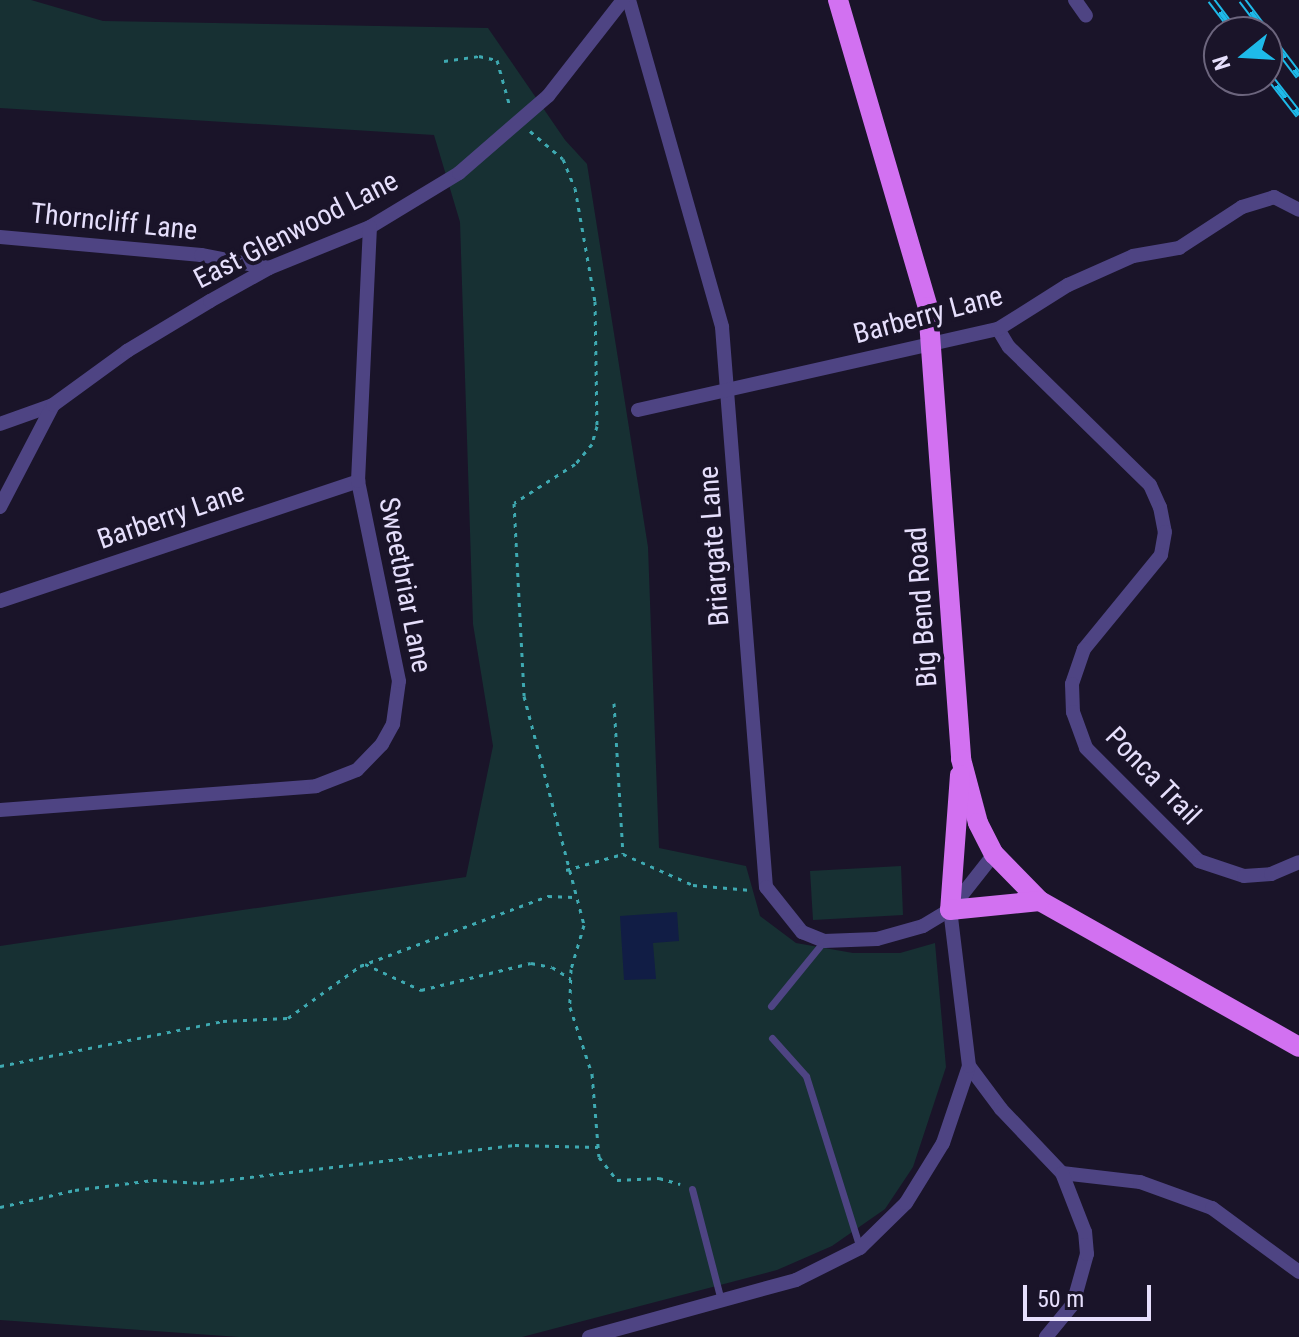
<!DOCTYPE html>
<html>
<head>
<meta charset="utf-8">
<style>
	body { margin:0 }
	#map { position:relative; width:1299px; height:1337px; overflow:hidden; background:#1a1429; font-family:"Roboto Condensed",sans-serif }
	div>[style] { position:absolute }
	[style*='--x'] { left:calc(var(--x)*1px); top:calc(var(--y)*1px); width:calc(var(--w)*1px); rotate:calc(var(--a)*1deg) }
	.green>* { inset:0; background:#173033 }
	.water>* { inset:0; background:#111d45 }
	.path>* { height:3px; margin-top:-1.5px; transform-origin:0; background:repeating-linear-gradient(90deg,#3ea9b1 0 4px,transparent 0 10px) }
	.lane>* { height:7px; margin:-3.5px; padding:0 3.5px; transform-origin:3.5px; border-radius:3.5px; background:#4e4483 }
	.street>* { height:14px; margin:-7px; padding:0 7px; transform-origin:7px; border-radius:7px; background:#4e4483 }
	.primary>* { height:20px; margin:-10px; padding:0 10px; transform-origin:10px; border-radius:10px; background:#d271f1 }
	.rail>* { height:8px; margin-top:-4px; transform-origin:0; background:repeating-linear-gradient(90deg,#1a1429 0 15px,#1ebae9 0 30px); box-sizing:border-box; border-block:2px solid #1ebae9 }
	span { translate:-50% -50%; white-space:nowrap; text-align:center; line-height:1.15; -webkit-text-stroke:8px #1a1429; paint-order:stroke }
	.street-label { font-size:28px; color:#e6dffc }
	.north { position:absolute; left:1203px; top:16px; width:80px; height:80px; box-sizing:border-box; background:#1a1429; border:2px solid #6c657d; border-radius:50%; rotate:252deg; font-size:22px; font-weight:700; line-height:32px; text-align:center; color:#e6dffc }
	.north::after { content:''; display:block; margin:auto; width:28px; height:36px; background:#1ebae9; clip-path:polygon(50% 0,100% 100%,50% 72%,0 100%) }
	.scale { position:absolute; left:1023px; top:1285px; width:128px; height:36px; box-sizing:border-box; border:4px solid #e6dffc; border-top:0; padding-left:10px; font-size:24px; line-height:28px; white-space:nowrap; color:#e6dffc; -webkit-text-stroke:6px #1a1429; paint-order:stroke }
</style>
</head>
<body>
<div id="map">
	<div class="green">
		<div style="clip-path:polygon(0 0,31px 0,103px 21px,488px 28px,565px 140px,587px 164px,648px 547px,659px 848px,746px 866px,760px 916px,796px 943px,853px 953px,900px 953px,935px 943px,946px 1067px,913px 1167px,885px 1209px,832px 1246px,777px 1270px,522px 1337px,239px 1337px,0 1320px,0 946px,466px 877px,493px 746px,473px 624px,460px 222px,434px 135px,0 108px)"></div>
		<div style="clip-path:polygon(901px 866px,903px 915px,813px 920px,810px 871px)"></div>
	</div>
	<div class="water">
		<div style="clip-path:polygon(677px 912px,679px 941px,653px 943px,656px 979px,624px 980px,620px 916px)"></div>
	</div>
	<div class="path">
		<div style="--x:444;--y:61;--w:35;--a:-8"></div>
		<div style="--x:479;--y:56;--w:18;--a:13"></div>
		<div style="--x:497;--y:60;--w:49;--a:74.5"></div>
		<div style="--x:530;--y:131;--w:43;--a:40.3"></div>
		<div style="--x:563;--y:159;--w:31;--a:68"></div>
		<div style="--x:575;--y:188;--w:115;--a:80"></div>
		<div style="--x:595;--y:301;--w:125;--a:89.1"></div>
		<div style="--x:597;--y:426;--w:19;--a:106"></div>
		<div style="--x:592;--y:444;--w:26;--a:130"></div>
		<div style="--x:575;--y:464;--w:72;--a:147.4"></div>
		<div style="--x:514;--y:503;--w:193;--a:87"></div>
		<div style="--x:524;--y:696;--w:237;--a:75.3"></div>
		<div style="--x:584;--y:925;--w:46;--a:106.5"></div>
		<div style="--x:571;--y:969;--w:38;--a:92"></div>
		<div style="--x:570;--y:1007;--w:71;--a:71.8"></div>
		<div style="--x:592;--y:1074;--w:83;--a:85.2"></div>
		<div style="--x:599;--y:1157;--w:29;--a:52"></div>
		<div style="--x:617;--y:1180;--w:42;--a:-2.7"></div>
		<div style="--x:659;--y:1178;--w:22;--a:16"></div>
		<div style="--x:614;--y:703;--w:151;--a:86.6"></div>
		<div style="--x:566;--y:870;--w:59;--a:-15.7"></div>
		<div style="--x:623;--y:854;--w:77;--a:23.9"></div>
		<div style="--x:693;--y:885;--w:58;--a:4.9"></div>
		<div style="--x:365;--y:964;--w:62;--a:24.9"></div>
		<div style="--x:421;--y:990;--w:113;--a:-13.8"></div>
		<div style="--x:531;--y:963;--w:21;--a:11"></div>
		<div style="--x:552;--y:967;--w:22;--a:32"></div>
		<div style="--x:0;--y:1066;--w:227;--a:-11.4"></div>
		<div style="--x:223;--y:1021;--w:65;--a:-2.6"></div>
		<div style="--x:288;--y:1018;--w:89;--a:-35.8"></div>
		<div style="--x:360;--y:966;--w:201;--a:-20.4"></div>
		<div style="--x:548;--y:896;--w:26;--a:2"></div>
		<div style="--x:0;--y:1207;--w:77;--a:-12.8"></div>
		<div style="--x:75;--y:1190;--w:79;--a:-7.3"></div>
		<div style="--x:153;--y:1180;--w:47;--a:3.7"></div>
		<div style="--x:200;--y:1183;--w:317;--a:-6.9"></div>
		<div style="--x:515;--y:1145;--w:83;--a:1.4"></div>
	</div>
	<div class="lane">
		<div style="--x:771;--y:1006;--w:84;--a:-50.8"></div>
		<div style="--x:772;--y:1038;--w:51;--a:48.2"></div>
		<div style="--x:806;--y:1076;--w:180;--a:72.6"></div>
		<div style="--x:692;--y:1189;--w:115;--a:75.4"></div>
	</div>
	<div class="street">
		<div style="--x:629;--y:0;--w:340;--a:74.1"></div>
		<div style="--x:722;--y:327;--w:562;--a:85.51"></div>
		<div style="--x:766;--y:887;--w:58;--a:51.3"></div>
		<div style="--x:802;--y:932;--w:24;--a:22"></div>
		<div style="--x:824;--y:941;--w:53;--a:-2.2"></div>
		<div style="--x:877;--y:939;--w:48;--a:-15.8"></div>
		<div style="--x:923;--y:926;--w:31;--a:-31"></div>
		<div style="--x:1075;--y:0;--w:19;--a:55"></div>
		<div style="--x:0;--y:237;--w:202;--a:5.1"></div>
		<div style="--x:201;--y:255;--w:69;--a:10.8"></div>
		<div style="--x:998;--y:329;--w:21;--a:59"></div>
		<div style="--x:1009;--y:347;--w:197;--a:44.4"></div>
		<div style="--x:1150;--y:485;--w:24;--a:66"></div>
		<div style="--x:1160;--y:507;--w:25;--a:79"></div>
		<div style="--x:1165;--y:532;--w:23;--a:100"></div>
		<div style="--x:1161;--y:555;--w:122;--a:129.3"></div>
		<div style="--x:1084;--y:649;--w:37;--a:109"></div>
		<div style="--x:1072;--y:684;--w:28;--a:88"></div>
		<div style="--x:1073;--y:712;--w:38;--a:70"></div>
		<div style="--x:1086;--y:748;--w:160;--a:45"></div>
		<div style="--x:1199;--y:861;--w:47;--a:18.4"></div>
		<div style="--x:1244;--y:876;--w:27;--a:-4"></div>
		<div style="--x:1271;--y:874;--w:30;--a:-23"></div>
		<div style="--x:638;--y:410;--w:369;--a:-12.7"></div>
		<div style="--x:998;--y:329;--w:83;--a:-32.2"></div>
		<div style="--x:1068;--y:285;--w:71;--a:-24"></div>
		<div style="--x:1133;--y:256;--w:47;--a:-9.9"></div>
		<div style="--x:1179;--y:248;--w:75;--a:-33.1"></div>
		<div style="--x:1242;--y:207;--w:34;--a:-17"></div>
		<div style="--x:1274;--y:197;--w:28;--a:27"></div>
		<div style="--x:0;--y:424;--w:56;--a:-19.7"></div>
		<div style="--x:0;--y:507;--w:115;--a:-62.5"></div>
		<div style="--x:53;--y:405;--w:92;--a:-36.1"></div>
		<div style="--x:127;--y:351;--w:97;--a:-31.1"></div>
		<div style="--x:210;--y:301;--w:68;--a:-29.2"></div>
		<div style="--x:269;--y:268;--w:109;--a:-22.1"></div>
		<div style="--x:370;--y:227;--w:104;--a:-31.2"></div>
		<div style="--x:459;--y:173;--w:118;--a:-40.9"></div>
		<div style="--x:548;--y:96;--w:122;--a:-52"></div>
		<div style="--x:0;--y:601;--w:378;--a:-18.5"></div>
		<div style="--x:0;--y:810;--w:317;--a:-4.3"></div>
		<div style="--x:316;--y:786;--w:44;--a:-21.3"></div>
		<div style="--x:357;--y:770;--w:36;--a:-46"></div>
		<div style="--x:382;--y:744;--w:23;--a:-61"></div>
		<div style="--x:393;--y:724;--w:43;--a:-82.1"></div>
		<div style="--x:399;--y:681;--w:204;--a:-101.6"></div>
		<div style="--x:358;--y:481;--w:254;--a:-87.3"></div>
		<div style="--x:969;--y:1066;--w:54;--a:53.3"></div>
		<div style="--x:1001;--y:1109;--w:88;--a:46.4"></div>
		<div style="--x:1062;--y:1173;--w:79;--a:6.6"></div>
		<div style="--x:1140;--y:1182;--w:77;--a:19.9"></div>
		<div style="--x:1212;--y:1208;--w:108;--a:36.3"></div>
		<div style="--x:589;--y:1337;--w:215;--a:-15.4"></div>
		<div style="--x:796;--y:1280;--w:72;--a:-26.6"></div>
		<div style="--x:860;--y:1248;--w:64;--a:-44.4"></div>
		<div style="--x:906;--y:1203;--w:70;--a:-58.3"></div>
		<div style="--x:943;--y:1143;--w:81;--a:-71.3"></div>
		<div style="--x:969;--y:1066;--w:157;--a:-96.9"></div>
		<div style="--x:950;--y:910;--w:71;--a:-51.8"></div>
		<div style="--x:1046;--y:1337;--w:43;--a:-50.7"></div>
		<div style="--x:1073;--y:1304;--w:52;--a:-74.4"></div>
		<div style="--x:1087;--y:1254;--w:22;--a:-95"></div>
		<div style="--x:1085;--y:1232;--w:63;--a:-111.3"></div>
	</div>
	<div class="primary">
		<div style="--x:838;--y:0;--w:320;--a:73.7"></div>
		<div style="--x:928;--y:307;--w:453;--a:85.8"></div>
		<div style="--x:961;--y:759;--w:66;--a:75.1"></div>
		<div style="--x:978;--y:823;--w:35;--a:63"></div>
		<div style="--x:994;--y:854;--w:66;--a:45.6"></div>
		<div style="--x:1040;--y:901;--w:297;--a:29.4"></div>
		<div style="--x:960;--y:775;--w:135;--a:94.2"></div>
		<div style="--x:950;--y:910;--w:90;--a:-5.7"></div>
	</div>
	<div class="rail">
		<div style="--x:1211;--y:0;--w:40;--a:53"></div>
		<div style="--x:1242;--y:0;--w:40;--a:53"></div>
		<div style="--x:1267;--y:34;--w:53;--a:52.7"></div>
		<div style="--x:1267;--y:74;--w:52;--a:52"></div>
	</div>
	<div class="street-label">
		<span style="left:114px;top:222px;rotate:6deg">Thorncliff Lane</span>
		<span style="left:296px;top:230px;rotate:-27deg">East Glenwood Lane</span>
		<span style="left:928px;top:315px;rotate:-15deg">Barberry Lane</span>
		<span style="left:171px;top:516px;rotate:-19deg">Barberry Lane</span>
		<span style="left:714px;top:546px;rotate:-94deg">Briargate Lane</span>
		<span style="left:405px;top:585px;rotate:79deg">Sweetbriar Lane</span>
		<span style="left:922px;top:607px;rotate:-94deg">Big Bend Road</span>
		<span style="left:1153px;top:776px;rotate:46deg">Ponca Trail</span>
	</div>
	<div class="north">N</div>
	<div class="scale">50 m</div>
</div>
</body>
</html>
